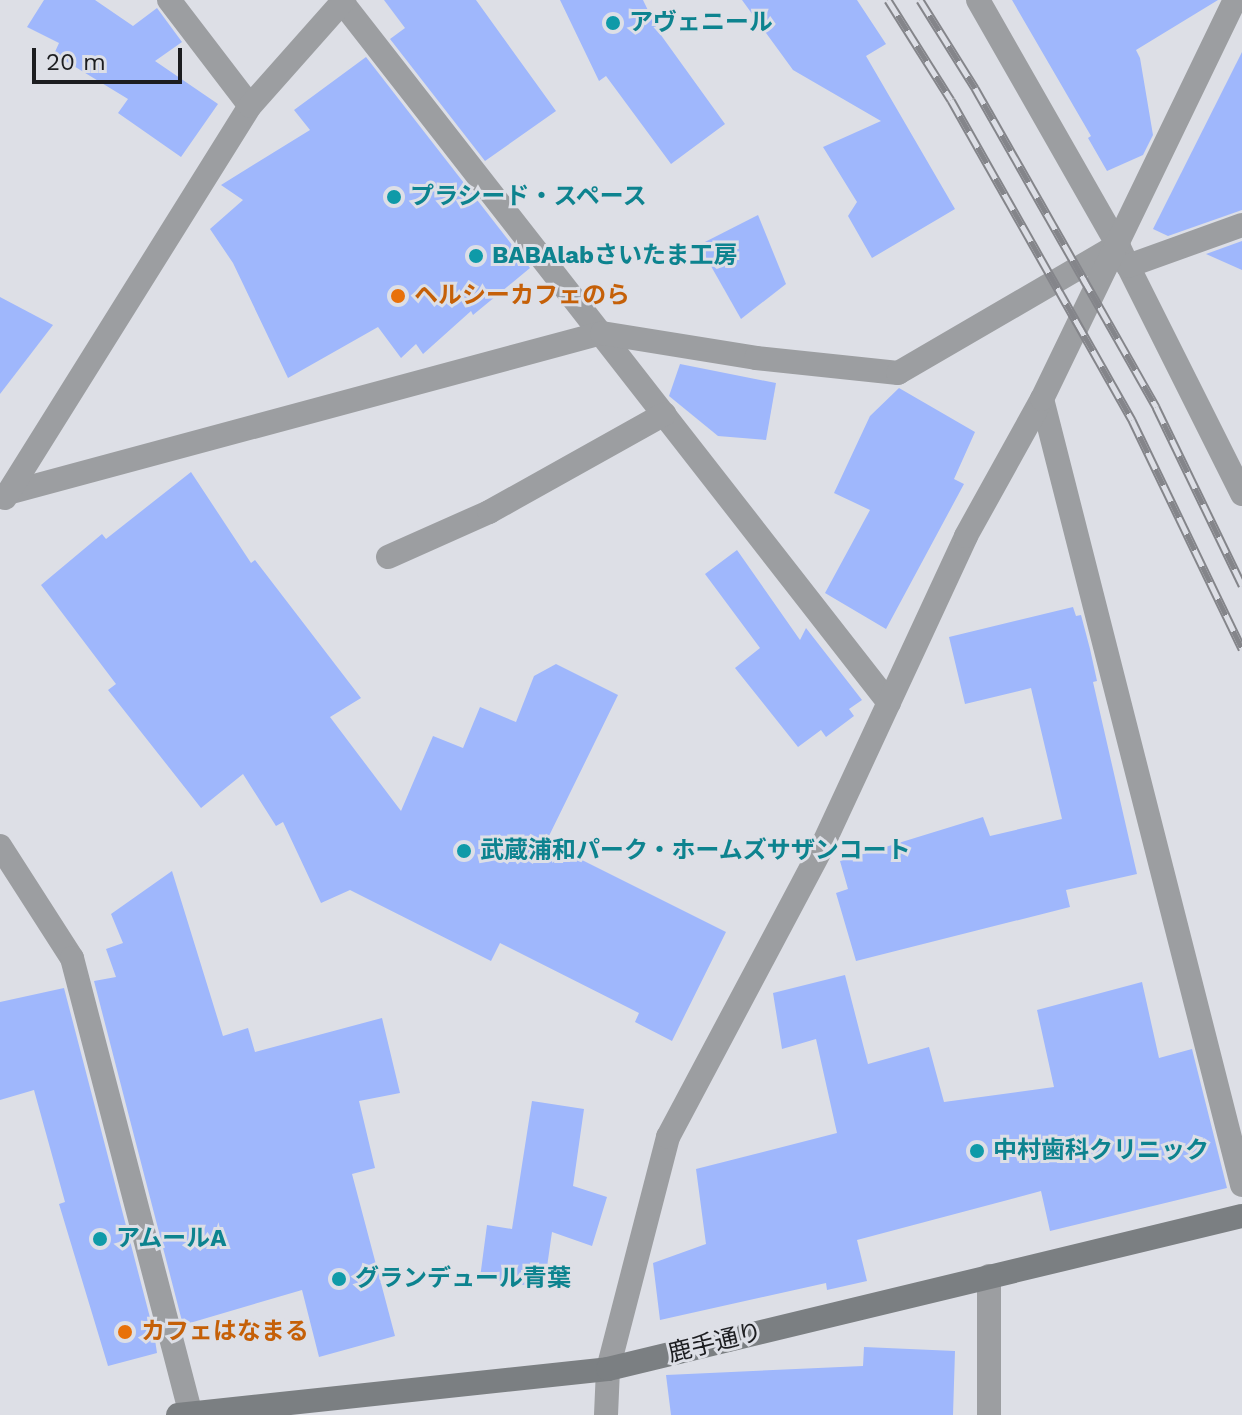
<!DOCTYPE html>
<html>
<head>
<meta charset="utf-8">
<style>
	body { margin:0 }
	#map { position:relative; width:1242px; height:1415px; overflow:hidden; background:#dddfe6; font-family:"Work Sans","Noto Sans JP",sans-serif }
	div>[style] { position:absolute }
	[style*='--x'] { left:calc(var(--x)*1px); top:calc(var(--y)*1px); width:calc(var(--w)*1px); rotate:calc(var(--a)*1deg) }
	.building>* { inset:0; background:#9fb7fc }
	.street>* { height:24px; margin:-12px; padding:0 12px; transform-origin:12px; border-radius:12px; background:#9c9ea1 }
	.secondary>* { height:24px; margin:-12px; padding:0 12px; transform-origin:12px; border-radius:12px; background:#7b7f82 }
	.rail>* { height:9px; margin-top:-4.5px; transform-origin:0; background:repeating-linear-gradient(90deg,#dddfe6 0 18px,#84858a 0 36px); box-sizing:border-box; border-block:2px solid #84858a }
	.dots>* { width:22px; height:22px; translate:-50% -50%; box-sizing:border-box; border:4px solid #dddfe6; border-radius:50% }
	span { translate:-50% -50%; white-space:nowrap; text-align:center; line-height:1.15; -webkit-text-stroke:6px #dddfe6; paint-order:stroke }
	.culture-label { font-size:24px; color:#0d838f; font-weight:700 }
	.left { translate:0 -50%; text-align:left }
	.food-label { font-size:24px; color:#c56008; font-weight:700 }
	.street-label { font-size:24px; color:#1c1d20 }
	.scale { position:absolute; left:32px; top:48px; width:150px; height:36px; box-sizing:border-box; border:4px solid #1c1d20; border-top:0; padding-left:10px; font-size:24px; line-height:28px; white-space:nowrap; color:#1c1d20; -webkit-text-stroke:6px #dddfe6; paint-order:stroke }
</style>
</head>
<body>
<div id="map">
	<div class="building">
		<div style="clip-path:polygon(44px 0,95px 0,133px 26px,157px 8px,182px 42px,155px 61px,218px 104px,181px 157px,118px 113px,128px 99px,54px 54px,59px 43px,27px 27px)"></div>
		<div style="clip-path:polygon(384px 0,476px 0,556px 111px,485px 161px,390px 39px,405px 28px)"></div>
		<div style="clip-path:polygon(560px 0,643px 0,658px 31px,725px 124px,671px 164px,606px 76px,599px 81px)"></div>
		<div style="clip-path:polygon(742px 0,857px 0,886px 44px,866px 56px,955px 209px,872px 258px,848px 216px,857px 202px,823px 147px,881px 121px,793px 70px)"></div>
		<div style="clip-path:polygon(1012px 0,1218px 0,1136px 50px,1140px 58px,1153px 135px,1143px 155px,1107px 171px,1088px 138px,1091px 136px)"></div>
		<div style="clip-path:polygon(1242px 52px,1242px 210px,1168px 236px,1153px 229px)"></div>
		<div style="clip-path:polygon(366px 57px,530px 268px,473px 315px,471px 311px,423px 354px,416px 344px,401px 358px,378px 327px,288px 378px,233px 263px,210px 229px,243px 200px,221px 185px,310px 130px,294px 110px)"></div>
		<div style="clip-path:polygon(758px 215px,786px 284px,741px 319px,699px 245px)"></div>
		<div style="clip-path:polygon(1242px 241px,1242px 270px,1206px 254px)"></div>
		<div style="clip-path:polygon(0 297px,53px 325px,0 394px)"></div>
		<div style="clip-path:polygon(680px 364px,776px 383px,766px 440px,718px 436px,669px 396px)"></div>
		<div style="clip-path:polygon(899px 388px,975px 432px,954px 479px,964px 484px,886px 629px,825px 593px,870px 510px,834px 493px,870px 416px)"></div>
		<div style="clip-path:polygon(191px 472px,251px 563px,255px 560px,361px 698px,330px 717px,401px 811px,433px 736px,463px 748px,480px 707px,516px 722px,534px 676px,556px 664px,618px 695px,546px 842px,726px 932px,672px 1041px,635px 1022px,639px 1013px,500px 943px,491px 961px,350px 890px,321px 903px,283px 822px,276px 826px,243px 774px,201px 808px,108px 690px,116px 684px,41px 585px,102px 534px,106px 539px)"></div>
		<div style="clip-path:polygon(737px 550px,800px 640px,806px 628px,862px 700px,849px 709px,854px 716px,826px 737px,821px 730px,798px 747px,735px 668px,760px 648px,705px 574px)"></div>
		<div style="clip-path:polygon(1073px 607px,1076px 616px,1081px 615px,1090px 649px,1097px 681px,1093px 682px,1137px 874px,1066px 890px,1070px 907px,856px 961px,836px 893px,848px 889px,840px 861px,983px 817px,990px 836px,1062px 819px,1031px 688px,965px 704px,949px 637px)"></div>
		<div style="clip-path:polygon(172px 871px,223px 1036px,248px 1028px,255px 1052px,382px 1018px,400px 1093px,359px 1101px,375px 1168px,352px 1174px,395px 1336px,319px 1357px,302px 1290px,183px 1325px,94px 981px,116px 977px,106px 949px,123px 943px,111px 914px)"></div>
		<div style="clip-path:polygon(845px 975px,868px 1064px,929px 1047px,944px 1102px,1054px 1087px,1037px 1010px,1142px 982px,1159px 1058px,1192px 1049px,1227px 1188px,1050px 1231px,1041px 1191px,857px 1240px,867px 1281px,827px 1290px,826px 1283px,660px 1320px,653px 1263px,706px 1244px,696px 1169px,837px 1133px,816px 1039px,782px 1049px,773px 993px)"></div>
		<div style="clip-path:polygon(64px 988px,154px 1333px,157px 1353px,108px 1366px,59px 1204px,65px 1202px,34px 1090px,0 1100px,0 1002px)"></div>
		<div style="clip-path:polygon(532px 1101px,584px 1109px,573px 1186px,607px 1197px,592px 1246px,552px 1232px,544px 1288px,480px 1278px,487px 1225px,512px 1229px)"></div>
		<div style="clip-path:polygon(864px 1347px,955px 1351px,953px 1415px,671px 1415px,666px 1375px,863px 1366px)"></div>
	</div>
	<div class="street">
		<div style="--x:169;--y:0;--w:133;--a:52.6"></div>
		<div style="--x:978;--y:0;--w:282;--a:60.3"></div>
		<div style="--x:342;--y:2;--w:889;--a:52.03"></div>
		<div style="--x:1128;--y:266;--w:255;--a:63.4"></div>
		<div style="--x:1042;--y:399;--w:811;--a:75.72"></div>
		<div style="--x:8;--y:493;--w:615;--a:-15.08"></div>
		<div style="--x:602;--y:333;--w:156;--a:9.2"></div>
		<div style="--x:756;--y:358;--w:143;--a:6"></div>
		<div style="--x:898;--y:373;--w:255;--a:-30.2"></div>
		<div style="--x:1118;--y:245;--w:23;--a:65"></div>
		<div style="--x:1128;--y:266;--w:121;--a:-19.8"></div>
		<div style="--x:5;--y:498;--w:462;--a:-58"></div>
		<div style="--x:250;--y:106;--w:142;--a:-48.4"></div>
		<div style="--x:388;--y:557;--w:111;--a:-24"></div>
		<div style="--x:489;--y:512;--w:201;--a:-29.2"></div>
		<div style="--x:0;--y:846;--w:133;--a:57.3"></div>
		<div style="--x:72;--y:958;--w:471;--a:75.4"></div>
		<div style="--x:989;--y:1276;--w:139;--a:90"></div>
		<div style="--x:606;--y:1415;--w:46;--a:-87.5"></div>
		<div style="--x:608;--y:1369;--w:240;--a:-75.5"></div>
		<div style="--x:668;--y:1137;--w:324;--a:-62"></div>
		<div style="--x:820;--y:851;--w:347;--a:-65.1"></div>
		<div style="--x:966;--y:536;--w:157;--a:-61"></div>
		<div style="--x:1042;--y:399;--w:443;--a:-64.2"></div>
	</div>
	<div class="secondary">
		<div style="--x:178;--y:1415;--w:432;--a:-6.1"></div>
		<div style="--x:608;--y:1369;--w:652;--a:-13.57"></div>
	</div>
	<div class="rail">
		<div style="--x:888;--y:0;--w:118;--a:57.8"></div>
		<div style="--x:951;--y:100;--w:368;--a:60.5"></div>
		<div style="--x:1132;--y:420;--w:254;--a:64.3"></div>
		<div style="--x:920;--y:0;--w:104;--a:58"></div>
		<div style="--x:975;--y:88;--w:367;--a:60.4"></div>
		<div style="--x:1156;--y:407;--w:198;--a:64.2"></div>
	</div>
	<div class="dots">
		<div style="left:613px;top:23px;background:#0f9aa8"></div>
		<div style="left:394px;top:197px;background:#0f9aa8"></div>
		<div style="left:476px;top:256px;background:#0f9aa8"></div>
		<div style="left:398px;top:296px;background:#e8710a"></div>
		<div style="left:464px;top:851px;background:#0f9aa8"></div>
		<div style="left:977px;top:1151px;background:#0f9aa8"></div>
		<div style="left:100px;top:1239px;background:#0f9aa8"></div>
		<div style="left:339px;top:1279px;background:#0f9aa8"></div>
		<div style="left:125px;top:1332px;background:#e8710a"></div>
	</div>
	<div class="culture-label">
		<span class="left" style="left:629px;top:23px">アヴェニール</span>
		<span class="left" style="left:410px;top:197px">プラシード・スペース</span>
		<span class="left" style="left:492px;top:256px">BABAlabさいたま工房</span>
		<span class="left" style="left:480px;top:851px">武蔵浦和パーク・ホームズサザンコート</span>
		<span class="left" style="left:993px;top:1151px">中村歯科クリニック</span>
		<span class="left" style="left:116px;top:1239px">アムールA</span>
		<span class="left" style="left:355px;top:1279px">グランデュール青葉</span>
	</div>
	<div class="food-label">
		<span class="left" style="left:414px;top:296px">ヘルシーカフェのら</span>
		<span class="left" style="left:141px;top:1332px">カフェはなまる</span>
	</div>
	<div class="street-label">
		<span style="left:715px;top:1343px;rotate:-14deg">鹿手通り</span>
	</div>
	<div class="scale">20 m</div>
</div>
</body>
</html>
